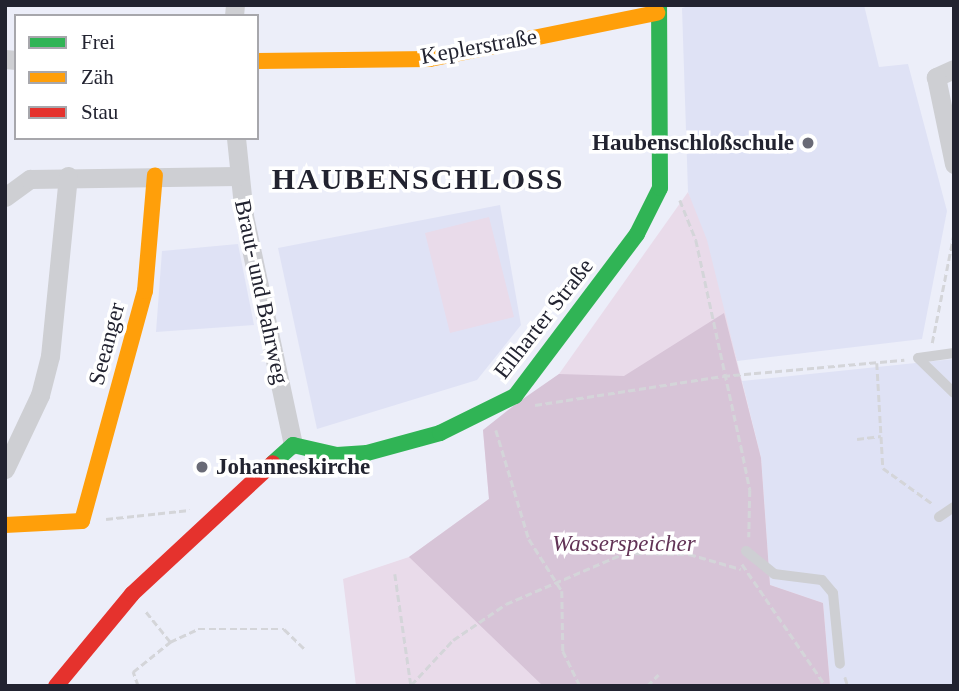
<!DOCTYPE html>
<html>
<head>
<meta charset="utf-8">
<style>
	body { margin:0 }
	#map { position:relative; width:959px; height:691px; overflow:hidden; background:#eceef9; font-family:"Times New Roman",serif }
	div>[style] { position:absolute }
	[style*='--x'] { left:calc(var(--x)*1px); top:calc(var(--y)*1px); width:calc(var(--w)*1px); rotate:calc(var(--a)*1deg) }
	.built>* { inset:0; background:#dfe2f5 }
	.green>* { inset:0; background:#e9dbea }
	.forest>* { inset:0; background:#d7c4d7 }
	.path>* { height:2.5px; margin-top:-1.25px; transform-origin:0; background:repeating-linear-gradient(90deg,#d4d5d9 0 7px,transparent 0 10.5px) }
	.lane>* { height:10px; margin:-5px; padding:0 5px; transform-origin:5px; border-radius:5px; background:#cecfd3 }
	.street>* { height:19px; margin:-9.5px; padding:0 9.5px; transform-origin:9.5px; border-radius:9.5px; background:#cecfd3 }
	.fast>* { height:16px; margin:-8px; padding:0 8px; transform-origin:8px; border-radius:8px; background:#30b455 }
	.slow>* { height:16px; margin:-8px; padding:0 8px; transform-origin:8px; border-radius:8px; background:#ff9f0a }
	.jam>* { height:16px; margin:-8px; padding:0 8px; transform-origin:8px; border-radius:8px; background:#e5322d }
	.dots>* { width:19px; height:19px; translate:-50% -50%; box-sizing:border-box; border:4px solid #fff; border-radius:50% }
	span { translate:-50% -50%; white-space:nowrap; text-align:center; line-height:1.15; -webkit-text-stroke:7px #fff; paint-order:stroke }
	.street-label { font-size:23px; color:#222330 }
	.poi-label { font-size:23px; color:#222330; font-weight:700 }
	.right { translate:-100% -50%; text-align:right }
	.left { translate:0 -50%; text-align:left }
	.park-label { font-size:23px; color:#623356; font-style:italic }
	.district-label { font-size:30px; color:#222330; font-weight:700; letter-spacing:2px }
	.frame { position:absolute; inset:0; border:7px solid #222330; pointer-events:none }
	.legend { position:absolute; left:14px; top:14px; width:245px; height:126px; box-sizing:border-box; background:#fff; border:2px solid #a7a7ac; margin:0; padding:9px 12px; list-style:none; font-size:21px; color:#222330 }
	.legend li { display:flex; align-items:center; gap:14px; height:35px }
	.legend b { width:35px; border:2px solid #a7a7ac }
</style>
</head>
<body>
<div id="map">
	<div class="built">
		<div style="clip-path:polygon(693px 5px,864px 5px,879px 67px,908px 64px,947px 211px,922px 339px,737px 361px,688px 192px,682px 8px)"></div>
		<div style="clip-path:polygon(500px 205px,521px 325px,477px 380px,317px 429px,278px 248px)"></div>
		<div style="clip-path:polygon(238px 244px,254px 325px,156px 332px,162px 251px)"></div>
		<div style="clip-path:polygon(954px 359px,954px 686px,830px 686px,823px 603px,770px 585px,761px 458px,742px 381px)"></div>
	</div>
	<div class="green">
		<div style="clip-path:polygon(688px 192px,707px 240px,761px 458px,770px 585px,823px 603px,830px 686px,356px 686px,343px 579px,409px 557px,489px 499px,483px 430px,559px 374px)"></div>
		<div style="clip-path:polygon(489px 217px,514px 317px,450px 333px,425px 233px)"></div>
	</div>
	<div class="forest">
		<div style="clip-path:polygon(724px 313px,761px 458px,770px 585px,823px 603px,830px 686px,543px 686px,409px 557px,489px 499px,483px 430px,517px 403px,559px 374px,624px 376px)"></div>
	</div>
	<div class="path">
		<div style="--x:680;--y:200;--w:43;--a:68.2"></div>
		<div style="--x:696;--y:240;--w:211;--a:77.7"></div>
		<div style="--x:741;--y:446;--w:45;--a:78.4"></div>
		<div style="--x:750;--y:490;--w:47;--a:91.2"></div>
		<div style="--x:932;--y:343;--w:112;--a:-78.7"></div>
		<div style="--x:877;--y:363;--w:105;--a:86.7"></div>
		<div style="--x:883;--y:468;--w:62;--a:35.8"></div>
		<div style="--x:535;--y:405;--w:190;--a:-8.8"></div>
		<div style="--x:723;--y:376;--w:182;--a:-5.1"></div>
		<div style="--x:496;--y:430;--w:114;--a:73.2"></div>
		<div style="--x:529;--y:539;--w:62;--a:57.6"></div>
		<div style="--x:562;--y:591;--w:60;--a:89"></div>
		<div style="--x:563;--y:651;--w:39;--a:64"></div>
		<div style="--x:857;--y:439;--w:24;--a:-7"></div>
		<div style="--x:106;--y:519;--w:84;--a:-6.1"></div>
		<div style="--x:742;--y:564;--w:148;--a:55.5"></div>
		<div style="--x:395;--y:574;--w:112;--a:81.8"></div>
		<div style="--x:170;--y:642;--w:31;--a:-25"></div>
		<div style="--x:198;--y:629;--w:86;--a:0"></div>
		<div style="--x:284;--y:629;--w:30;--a:44"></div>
		<div style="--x:845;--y:677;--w:9;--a:72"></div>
		<div style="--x:411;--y:685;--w:62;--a:-47"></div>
		<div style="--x:453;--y:640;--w:64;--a:-34.2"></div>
		<div style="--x:506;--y:604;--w:129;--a:-23.2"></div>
		<div style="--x:625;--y:553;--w:64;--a:0.9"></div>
		<div style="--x:689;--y:554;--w:54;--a:16.1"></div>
		<div style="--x:138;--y:686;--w:15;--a:-110"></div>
		<div style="--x:133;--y:672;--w:48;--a:-39"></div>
		<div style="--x:170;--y:642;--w:40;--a:-129"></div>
		<div style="--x:647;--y:686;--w:16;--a:-45"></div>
	</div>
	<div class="lane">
		<div style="--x:954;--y:353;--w:36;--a:172"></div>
		<div style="--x:918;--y:358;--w:50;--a:44.2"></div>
		<div style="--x:939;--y:517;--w:18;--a:-34"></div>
		<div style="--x:746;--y:551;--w:36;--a:39"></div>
		<div style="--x:774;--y:574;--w:48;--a:7.1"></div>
		<div style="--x:822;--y:580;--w:17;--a:50"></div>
		<div style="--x:833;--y:593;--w:71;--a:84.4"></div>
	</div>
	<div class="street">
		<div style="--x:234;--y:16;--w:11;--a:-85"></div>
		<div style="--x:5;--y:59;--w:11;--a:5"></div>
		<div style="--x:954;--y:69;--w:20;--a:156"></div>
		<div style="--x:936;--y:77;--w:89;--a:78.3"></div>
		<div style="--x:236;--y:138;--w:78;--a:84.1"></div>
		<div style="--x:244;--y:216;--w:234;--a:77.9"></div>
		<div style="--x:5;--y:197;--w:31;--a:-36"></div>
		<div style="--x:30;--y:179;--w:207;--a:-0.8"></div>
		<div style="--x:5;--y:469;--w:82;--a:-64.7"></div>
		<div style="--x:40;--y:395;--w:40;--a:-75.6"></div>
		<div style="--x:50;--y:356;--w:181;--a:-84.3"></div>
	</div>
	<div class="fast">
		<div style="--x:273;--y:463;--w:27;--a:-42"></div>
		<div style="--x:293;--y:445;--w:45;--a:12.8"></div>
		<div style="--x:337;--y:455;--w:30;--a:-4"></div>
		<div style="--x:367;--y:453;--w:76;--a:-15.3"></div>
		<div style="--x:440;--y:433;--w:84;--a:-26.3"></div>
		<div style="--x:515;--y:396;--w:203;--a:-53"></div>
		<div style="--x:637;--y:234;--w:51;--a:-63.4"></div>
		<div style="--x:660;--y:188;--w:183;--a:-90.3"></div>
	</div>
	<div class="slow">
		<div style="--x:257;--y:61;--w:173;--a:-0.7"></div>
		<div style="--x:430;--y:59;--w:232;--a:-11.5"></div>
		<div style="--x:5;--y:525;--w:77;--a:-3"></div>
		<div style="--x:82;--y:521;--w:238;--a:-74.7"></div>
		<div style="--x:145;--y:291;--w:116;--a:-85.1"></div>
	</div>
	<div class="jam">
		<div style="--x:56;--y:686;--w:119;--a:-50.4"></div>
		<div style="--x:132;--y:594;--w:192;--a:-42.9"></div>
	</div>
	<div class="dots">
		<div style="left:808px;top:143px;background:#696a76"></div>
		<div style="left:202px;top:467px;background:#696a76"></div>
	</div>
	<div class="street-label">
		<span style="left:479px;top:47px;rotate:-10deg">Keplerstraße</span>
		<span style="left:261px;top:292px;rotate:78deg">Braut- und Bahrweg</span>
		<span style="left:544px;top:319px;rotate:-52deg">Ellharter Straße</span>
		<span style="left:107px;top:344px;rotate:-75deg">Seeanger</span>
	</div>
	<div class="poi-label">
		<span class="right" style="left:794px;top:143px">Haubenschloßschule</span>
		<span class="left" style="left:216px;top:467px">Johanneskirche</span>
	</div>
	<div class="park-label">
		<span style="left:624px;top:544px">Wasserspeicher</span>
	</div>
	<div class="district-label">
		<span style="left:418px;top:179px">HAUBENSCHLOSS</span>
	</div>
	<div class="frame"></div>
	<ul class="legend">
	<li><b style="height:9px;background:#30b455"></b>Frei</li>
	<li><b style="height:9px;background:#ff9f0a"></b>Zäh</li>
	<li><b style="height:9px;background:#e5322d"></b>Stau</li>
	</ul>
</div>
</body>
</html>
